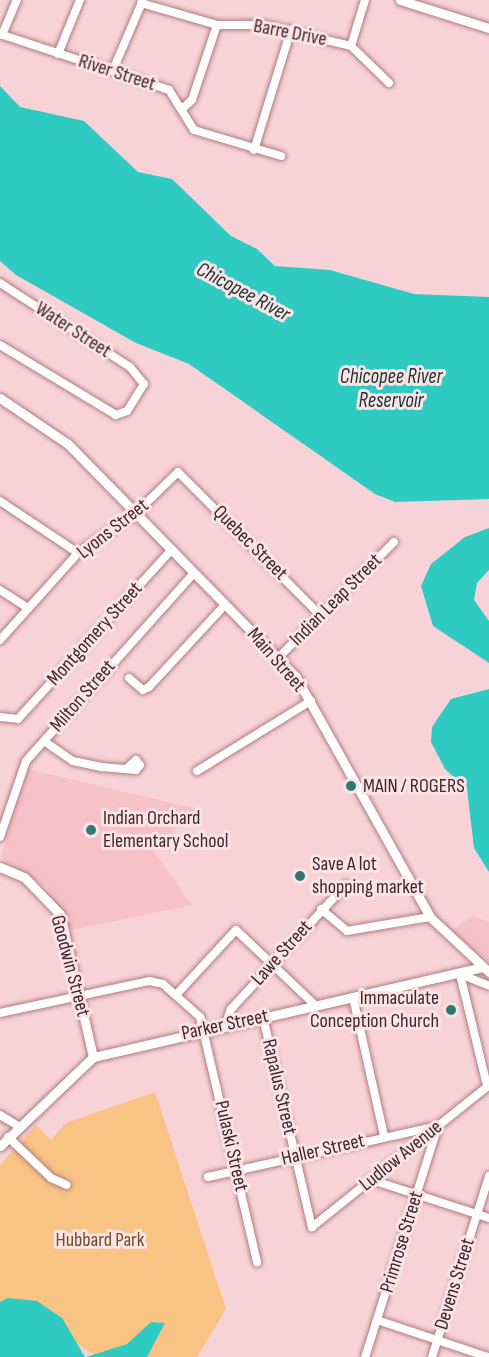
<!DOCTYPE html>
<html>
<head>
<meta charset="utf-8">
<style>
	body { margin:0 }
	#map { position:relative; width:489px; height:1357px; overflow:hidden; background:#f7d3d7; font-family:"Sofia Sans Condensed",sans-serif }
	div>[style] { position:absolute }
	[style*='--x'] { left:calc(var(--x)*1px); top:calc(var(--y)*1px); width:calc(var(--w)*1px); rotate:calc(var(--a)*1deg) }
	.built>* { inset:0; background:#f7c1c8 }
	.green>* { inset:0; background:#f9c384 }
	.water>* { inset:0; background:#2fcbc3 }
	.roads { filter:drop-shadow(0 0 2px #b27b83) drop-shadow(0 0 2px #b27b83) }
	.minor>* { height:8px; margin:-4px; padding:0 4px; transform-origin:4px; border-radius:4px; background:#fff }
	.major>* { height:9px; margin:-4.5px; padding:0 4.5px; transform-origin:4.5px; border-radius:4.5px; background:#fff }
	.dots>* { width:16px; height:16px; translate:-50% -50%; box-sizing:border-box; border:3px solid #fce3e6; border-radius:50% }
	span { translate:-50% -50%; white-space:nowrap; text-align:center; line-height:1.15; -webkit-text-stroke:6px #fce3e6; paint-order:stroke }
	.street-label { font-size:20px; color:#3e282b }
	.poi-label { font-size:20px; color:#3e282b }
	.left { translate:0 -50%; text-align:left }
	.right { translate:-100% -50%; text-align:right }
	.park-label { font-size:20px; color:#704e24 }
	.water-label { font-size:21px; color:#183634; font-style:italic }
</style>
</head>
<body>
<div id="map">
	<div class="built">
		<div style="clip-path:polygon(28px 769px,197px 809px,153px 850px,192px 905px,71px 930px,47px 887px,1px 857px)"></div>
		<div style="clip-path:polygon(473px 916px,489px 922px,489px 961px,451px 931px)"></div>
	</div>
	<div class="green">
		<div style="clip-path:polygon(155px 1092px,226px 1309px,197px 1357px,98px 1357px,26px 1311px,0 1315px,0 1165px,36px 1125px,51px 1140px,66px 1123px)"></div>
	</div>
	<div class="water">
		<div style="clip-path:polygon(0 86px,20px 107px,84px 121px,138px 172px,172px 179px,231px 236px,257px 249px,275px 266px,330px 270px,414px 294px,489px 297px,489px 499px,395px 502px,375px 494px,189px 364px,136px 343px,16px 275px,0 261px)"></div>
		<div style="clip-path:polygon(489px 528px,489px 570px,477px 583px,474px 600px,489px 621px,489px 663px,433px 626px,421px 586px,431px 564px,465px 537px)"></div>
		<div style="clip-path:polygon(489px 689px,489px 872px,474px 848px,467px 789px,445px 769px,431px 742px,432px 727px,451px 699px)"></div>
		<div style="clip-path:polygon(8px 1298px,37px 1301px,62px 1318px,85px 1357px,0 1357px,0 1302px)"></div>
		<div style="clip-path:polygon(151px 1322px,165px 1323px,147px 1357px,86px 1357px,127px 1344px)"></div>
	</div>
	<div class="roads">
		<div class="minor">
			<div style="--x:141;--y:3;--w:79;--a:16.1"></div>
			<div style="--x:217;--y:25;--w:47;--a:0"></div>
			<div style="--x:264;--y:25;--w:89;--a:13.6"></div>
			<div style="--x:351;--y:46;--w:53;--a:44.2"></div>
			<div style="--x:0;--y:34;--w:178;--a:18.3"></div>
			<div style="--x:169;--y:90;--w:47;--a:58"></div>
			<div style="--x:194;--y:130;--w:91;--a:16.6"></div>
			<div style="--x:2;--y:35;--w:38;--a:-67"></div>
			<div style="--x:351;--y:46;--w:48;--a:-73.1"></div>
			<div style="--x:58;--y:54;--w:58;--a:-67.8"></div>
			<div style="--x:113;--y:70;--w:76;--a:-66.8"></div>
			<div style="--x:183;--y:108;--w:12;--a:-42"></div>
			<div style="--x:192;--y:100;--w:79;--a:-71.6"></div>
			<div style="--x:254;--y:150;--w:126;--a:-72.9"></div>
			<div style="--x:0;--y:283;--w:155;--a:32.9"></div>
			<div style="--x:130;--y:367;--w:22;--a:51"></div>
			<div style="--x:144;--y:384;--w:32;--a:122"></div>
			<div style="--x:127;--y:411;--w:12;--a:160"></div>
			<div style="--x:116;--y:415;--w:135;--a:-148.9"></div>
			<div style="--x:0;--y:501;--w:94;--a:33.7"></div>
			<div style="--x:0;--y:590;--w:33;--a:33"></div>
			<div style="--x:0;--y:640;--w:117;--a:-48.1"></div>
			<div style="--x:78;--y:553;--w:69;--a:-34.4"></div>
			<div style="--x:135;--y:514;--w:60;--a:-44.3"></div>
			<div style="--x:178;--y:472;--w:203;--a:45.2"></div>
			<div style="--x:278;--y:658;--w:164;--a:-45"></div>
			<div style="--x:129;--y:678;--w:18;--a:41"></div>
			<div style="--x:143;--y:690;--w:7;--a:-27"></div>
			<div style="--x:149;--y:687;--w:112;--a:-47.2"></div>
			<div style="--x:0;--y:717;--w:18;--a:6"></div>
			<div style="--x:18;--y:719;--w:229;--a:-47.8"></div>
			<div style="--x:44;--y:741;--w:35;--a:35"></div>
			<div style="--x:73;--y:761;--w:30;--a:12"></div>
			<div style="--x:102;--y:767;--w:34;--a:5"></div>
			<div style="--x:136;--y:770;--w:6;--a:-51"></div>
			<div style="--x:140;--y:765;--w:6;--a:-129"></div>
			<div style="--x:136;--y:760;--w:13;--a:138"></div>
			<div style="--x:197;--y:771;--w:134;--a:-31.6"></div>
			<div style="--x:0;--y:837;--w:80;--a:-71.1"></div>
			<div style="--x:26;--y:761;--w:252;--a:-48.2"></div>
			<div style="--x:321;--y:909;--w:34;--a:40"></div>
			<div style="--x:347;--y:931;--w:84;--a:-9.6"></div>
			<div style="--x:460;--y:974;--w:115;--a:76.4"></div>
			<div style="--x:460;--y:974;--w:31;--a:22"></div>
			<div style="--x:176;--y:995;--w:88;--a:-47.3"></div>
			<div style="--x:236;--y:930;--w:109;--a:43.5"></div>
			<div style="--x:353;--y:997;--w:142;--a:77.4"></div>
			<div style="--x:0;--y:1013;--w:152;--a:-12.1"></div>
			<div style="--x:149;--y:981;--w:14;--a:12"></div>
			<div style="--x:163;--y:984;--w:50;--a:41.7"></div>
			<div style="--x:200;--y:1017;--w:252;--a:76.9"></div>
			<div style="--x:263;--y:1017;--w:216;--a:76.9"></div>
			<div style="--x:312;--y:1227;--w:227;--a:-38.7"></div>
			<div style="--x:225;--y:1026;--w:18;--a:-71"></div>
			<div style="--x:231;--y:1009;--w:169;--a:-47.2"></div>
			<div style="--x:0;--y:1115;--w:21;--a:31"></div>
			<div style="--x:8;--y:1137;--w:59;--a:43.6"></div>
			<div style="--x:51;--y:1178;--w:17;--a:24"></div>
			<div style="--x:208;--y:1177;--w:236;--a:-12.5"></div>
			<div style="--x:438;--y:1126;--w:242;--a:107.5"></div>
			<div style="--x:372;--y:1180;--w:123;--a:18"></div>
			<div style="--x:377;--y:1320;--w:117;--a:18.4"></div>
			<div style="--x:432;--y:1357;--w:190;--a:-72.5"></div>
		</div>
		<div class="major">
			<div style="--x:400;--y:0;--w:93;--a:17.5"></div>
			<div style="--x:0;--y:398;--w:82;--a:34.1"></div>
			<div style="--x:68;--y:444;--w:326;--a:45.6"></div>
			<div style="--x:296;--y:677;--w:275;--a:60.8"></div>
			<div style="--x:430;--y:917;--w:81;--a:43"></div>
			<div style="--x:0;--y:867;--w:26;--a:23"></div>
			<div style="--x:24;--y:877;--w:52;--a:45.8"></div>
			<div style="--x:60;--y:914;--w:147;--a:77"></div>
			<div style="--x:0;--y:1146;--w:129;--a:-43.7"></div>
			<div style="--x:93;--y:1057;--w:400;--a:-13"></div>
		</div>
	</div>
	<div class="dots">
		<div style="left:351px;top:786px;background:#2f7874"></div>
		<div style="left:91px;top:830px;background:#2f7874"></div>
		<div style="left:300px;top:876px;background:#2f7874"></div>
		<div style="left:451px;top:1010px;background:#2f7874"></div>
	</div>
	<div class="street-label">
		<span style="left:290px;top:33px;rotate:11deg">Barre Drive</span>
		<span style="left:117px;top:73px;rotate:18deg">River Street</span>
		<span style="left:73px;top:330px;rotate:33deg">Water Street</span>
		<span style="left:113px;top:529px;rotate:-38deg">Lyons Street</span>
		<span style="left:250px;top:543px;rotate:45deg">Quebec Street</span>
		<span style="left:336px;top:600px;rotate:-45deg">Indian Leap Street</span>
		<span style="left:95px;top:634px;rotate:-48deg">Montgomery Street</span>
		<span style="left:276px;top:660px;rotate:49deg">Main Street</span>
		<span style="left:83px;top:696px;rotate:-49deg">Milton Street</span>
		<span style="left:282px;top:953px;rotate:-48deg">Lawe Street</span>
		<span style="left:70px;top:966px;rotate:75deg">Goodwin Street</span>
		<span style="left:225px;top:1025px;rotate:-12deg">Parker Street</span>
		<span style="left:279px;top:1087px;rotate:77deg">Rapalus Street</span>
		<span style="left:231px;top:1146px;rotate:77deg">Pulaski Street</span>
		<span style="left:323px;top:1150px;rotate:-13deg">Haller Street</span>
		<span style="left:401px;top:1156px;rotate:-39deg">Ludlow Avenue</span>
		<span style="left:402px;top:1242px;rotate:-73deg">Primrose Street</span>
		<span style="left:455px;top:1284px;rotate:-73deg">Devens Street</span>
	</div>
	<div class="poi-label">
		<span class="left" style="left:363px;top:786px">MAIN / ROGERS</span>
		<span class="left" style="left:103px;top:830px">Indian Orchard<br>Elementary School</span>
		<span class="left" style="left:312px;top:876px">Save A lot<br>shopping market</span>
		<span class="right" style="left:439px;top:1010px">Immaculate<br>Conception Church</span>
	</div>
	<div class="park-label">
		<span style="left:100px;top:1240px">Hubbard Park</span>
	</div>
	<div class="water-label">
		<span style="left:243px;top:292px;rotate:28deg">Chicopee River</span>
		<span style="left:391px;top:389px">Chicopee River<br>Reservoir</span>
	</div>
</div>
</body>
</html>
